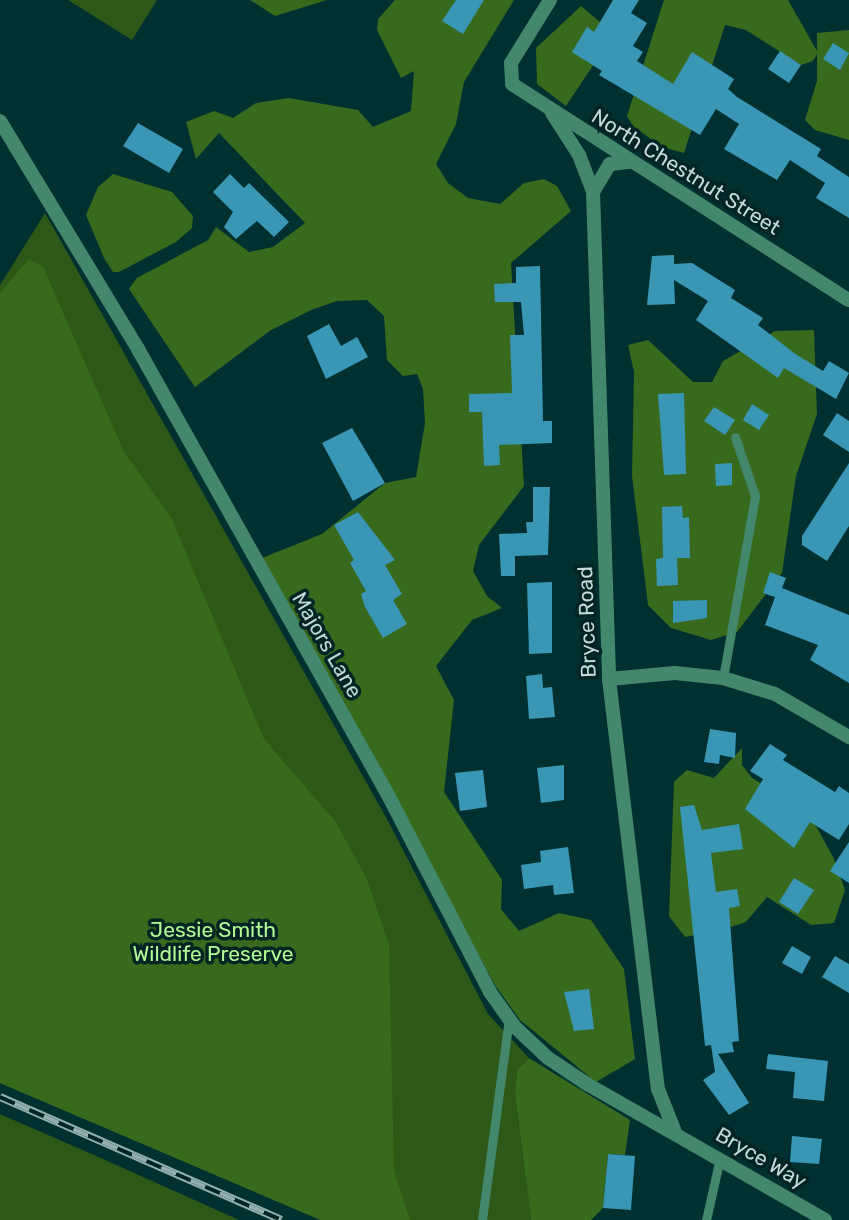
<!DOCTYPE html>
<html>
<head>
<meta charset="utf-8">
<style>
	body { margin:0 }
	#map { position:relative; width:849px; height:1220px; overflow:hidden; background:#003030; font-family:Rubik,sans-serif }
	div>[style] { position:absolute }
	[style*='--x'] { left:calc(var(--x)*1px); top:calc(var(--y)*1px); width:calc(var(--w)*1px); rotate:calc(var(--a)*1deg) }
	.green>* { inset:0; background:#2d5817 }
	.forest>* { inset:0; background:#386a1d }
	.building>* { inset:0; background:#3a96b5 }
	.service>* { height:9px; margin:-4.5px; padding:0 4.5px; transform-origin:4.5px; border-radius:4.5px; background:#43876c }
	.minor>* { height:14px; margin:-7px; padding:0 7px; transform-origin:7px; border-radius:7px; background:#43876c }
	.tertiary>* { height:14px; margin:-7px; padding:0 7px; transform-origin:7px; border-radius:7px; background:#43876c }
	.rail>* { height:8px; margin-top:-4px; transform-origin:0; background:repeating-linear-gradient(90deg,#032425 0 16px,#92aeae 0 32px); box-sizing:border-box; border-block:2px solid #92aeae }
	span { translate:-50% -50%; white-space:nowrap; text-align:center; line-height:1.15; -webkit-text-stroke:7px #032425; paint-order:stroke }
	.street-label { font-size:21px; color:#c4dada }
	.park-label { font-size:21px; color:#b2fa93 }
</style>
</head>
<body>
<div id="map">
	<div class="green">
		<div style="clip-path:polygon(68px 0,157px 0,132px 40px)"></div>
		<div style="clip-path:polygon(45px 213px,387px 819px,488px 1014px,529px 1058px,517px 1070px,515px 1094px,531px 1220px,320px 1220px,0 1083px,0 285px)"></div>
		<div style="clip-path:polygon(0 1114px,103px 1159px,239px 1220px,0 1220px)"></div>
	</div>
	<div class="forest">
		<div style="clip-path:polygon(250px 0,327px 0,275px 16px)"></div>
		<div style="clip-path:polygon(395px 0,514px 0,464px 82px,456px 124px,436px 164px,448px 183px,468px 198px,500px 204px,524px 183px,544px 179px,557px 186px,571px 211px,511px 263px,524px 486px,479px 545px,473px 571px,487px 596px,502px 608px,472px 620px,436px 666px,454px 700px,444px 792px,502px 880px,501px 909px,519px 931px,559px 913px,591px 920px,624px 969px,635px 1059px,596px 1082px,520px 1020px,495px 985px,262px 558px,322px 534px,385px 483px,416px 477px,425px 423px,423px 389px,417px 374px,403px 376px,387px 360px,384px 316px,367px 300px,337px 301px,311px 310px,271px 330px,195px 387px,129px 289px,137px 278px,208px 240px,216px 227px,249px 252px,273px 247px,305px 223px,219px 133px,196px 159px,186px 122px,214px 111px,233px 118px,256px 103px,289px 98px,358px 110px,373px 127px,411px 111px,414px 71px,401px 78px,377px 30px,378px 19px)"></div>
		<div style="clip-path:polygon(664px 0,788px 0,817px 51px,817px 33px,849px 30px,849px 140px,815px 130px,805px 120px,817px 81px,817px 54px,813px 61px,801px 65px,746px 30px,725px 25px,684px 153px,662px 147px,633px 126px,627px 116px)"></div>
		<div style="clip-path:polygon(581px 6px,614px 34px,566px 106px,537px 84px,536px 48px)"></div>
		<div style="clip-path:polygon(113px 174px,172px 192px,193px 216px,192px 228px,176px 242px,119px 272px,113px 272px,104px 258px,86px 215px,98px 187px)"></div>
		<div style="clip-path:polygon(29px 259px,43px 267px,124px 452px,171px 517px,264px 739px,335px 821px,366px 877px,389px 945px,394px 1171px,410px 1220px,321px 1220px,0 1083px,0 293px)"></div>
		<div style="clip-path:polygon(814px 330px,817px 414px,796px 476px,782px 573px,737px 632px,711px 640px,671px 628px,648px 605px,632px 476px,634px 372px,628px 345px,648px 340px,693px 382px,712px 382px,723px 361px,775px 331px)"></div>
		<div style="clip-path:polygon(742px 748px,742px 765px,752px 778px,809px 813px,833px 857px,845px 890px,834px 923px,811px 925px,767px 897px,746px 922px,722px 930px,685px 937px,669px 916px,674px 782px,687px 770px,714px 778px)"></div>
		<div style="clip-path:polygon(529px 1058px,630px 1120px,625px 1155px,608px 1154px,603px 1208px,591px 1220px,531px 1220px,515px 1094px,517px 1070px)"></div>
	</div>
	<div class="building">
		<div style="clip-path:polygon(456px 0,484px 0,463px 34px,442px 21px)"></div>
		<div style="clip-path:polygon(613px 0,639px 0,631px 13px,647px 23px,633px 46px,643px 52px,637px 61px,673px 84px,692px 52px,734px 79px,728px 89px,737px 97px,821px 149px,817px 156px,849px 177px,849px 218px,816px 198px,825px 183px,790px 160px,777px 180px,724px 149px,739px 124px,716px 109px,700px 135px,599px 75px,602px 71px,572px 52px,587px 27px,594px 32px)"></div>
		<div style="clip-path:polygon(833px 43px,849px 53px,840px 70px,823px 59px)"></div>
		<div style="clip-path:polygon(780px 51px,801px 65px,789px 83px,768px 69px)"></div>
		<div style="clip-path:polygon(138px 123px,183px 149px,169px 173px,123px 146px)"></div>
		<div style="clip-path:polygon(230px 174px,244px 188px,249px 183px,289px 222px,274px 237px,257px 221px,236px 239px,224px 227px,233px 212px,213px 192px)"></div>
		<div style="clip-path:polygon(674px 255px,674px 264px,692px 263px,735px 290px,731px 298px,763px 318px,758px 325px,794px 353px,823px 371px,829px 361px,849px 373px,836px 399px,784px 368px,778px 378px,696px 320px,708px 301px,674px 280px,675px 304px,647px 305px,652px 256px)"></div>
		<div style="clip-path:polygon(540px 266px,543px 421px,552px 421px,552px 443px,499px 445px,500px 465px,484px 466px,482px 412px,469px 412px,469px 394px,512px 393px,510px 335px,524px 335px,521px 302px,495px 302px,494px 284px,516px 283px,516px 267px)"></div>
		<div style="clip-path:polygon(329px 324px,341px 346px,357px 337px,368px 357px,326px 379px,307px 336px)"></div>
		<div style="clip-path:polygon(684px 393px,686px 474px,664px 475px,658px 394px)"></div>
		<div style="clip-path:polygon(752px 404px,769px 415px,759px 430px,743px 420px)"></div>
		<div style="clip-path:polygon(714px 407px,735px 420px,725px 435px,704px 421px)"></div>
		<div style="clip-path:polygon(837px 413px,849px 421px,849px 452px,823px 435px)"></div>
		<div style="clip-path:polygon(352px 428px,385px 483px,353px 501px,322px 443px)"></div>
		<div style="clip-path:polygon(732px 463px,732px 485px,716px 486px,715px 464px)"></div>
		<div style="clip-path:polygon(849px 463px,849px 526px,827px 561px,802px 545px,802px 536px)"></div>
		<div style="clip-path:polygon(533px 487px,550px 487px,548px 555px,515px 556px,515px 576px,501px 576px,499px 534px,527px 533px,526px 522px,533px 522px)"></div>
		<div style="clip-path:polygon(682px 506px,683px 518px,689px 517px,690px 558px,677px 558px,678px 585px,657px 586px,656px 559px,663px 558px,662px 507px)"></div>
		<div style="clip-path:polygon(358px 512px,395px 560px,385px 565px,402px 594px,393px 600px,407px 624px,383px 638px,365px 607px,361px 594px,366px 591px,350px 563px,354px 560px,334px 525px)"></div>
		<div style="clip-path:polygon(770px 572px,786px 578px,782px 588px,849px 615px,849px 683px,810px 660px,818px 645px,765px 625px,775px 597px,763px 593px)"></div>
		<div style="clip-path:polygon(552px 582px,552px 653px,529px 654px,527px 583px)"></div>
		<div style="clip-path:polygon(707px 600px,707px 618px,673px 623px,673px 601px)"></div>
		<div style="clip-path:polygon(542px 674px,543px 688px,552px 687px,555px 717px,529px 719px,526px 676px)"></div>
		<div style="clip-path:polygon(710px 729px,736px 733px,735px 758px,720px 755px,719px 764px,704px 762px)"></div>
		<div style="clip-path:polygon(770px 744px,787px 755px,783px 760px,835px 792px,839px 786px,849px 793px,849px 824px,839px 840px,810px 822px,794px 848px,745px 809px,763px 779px,750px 771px)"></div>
		<div style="clip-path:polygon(564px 765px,564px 800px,541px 803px,537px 768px)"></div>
		<div style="clip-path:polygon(483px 770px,487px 807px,460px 811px,455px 773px)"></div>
		<div style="clip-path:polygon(694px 805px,702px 830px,739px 824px,743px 849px,711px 853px,716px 892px,737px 889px,740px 906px,729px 908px,739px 1041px,732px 1042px,734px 1052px,718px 1054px,749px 1103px,729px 1115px,703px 1080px,715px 1072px,711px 1045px,705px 1046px,680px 807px)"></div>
		<div style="clip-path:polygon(849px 842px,849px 883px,830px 871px)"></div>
		<div style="clip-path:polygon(568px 847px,574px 893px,554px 895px,553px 885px,524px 889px,521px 865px,541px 862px,540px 851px)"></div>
		<div style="clip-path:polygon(794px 878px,814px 890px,798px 914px,779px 902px)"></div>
		<div style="clip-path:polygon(792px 946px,811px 957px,802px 974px,782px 963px)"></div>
		<div style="clip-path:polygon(835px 956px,849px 964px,849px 993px,822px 977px)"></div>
		<div style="clip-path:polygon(589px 989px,594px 1029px,574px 1031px,564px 992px)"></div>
		<div style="clip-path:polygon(768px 1054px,828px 1061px,824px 1101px,793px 1098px,795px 1072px,766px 1069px)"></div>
		<div style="clip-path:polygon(792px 1136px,822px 1139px,819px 1164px,790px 1162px)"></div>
		<div style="clip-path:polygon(608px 1154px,635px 1156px,631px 1210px,603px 1208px)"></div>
	</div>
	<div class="service">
		<div style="--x:723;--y:678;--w:185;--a:-80"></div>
		<div style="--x:755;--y:496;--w:62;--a:-108.7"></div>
		<div style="--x:482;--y:1220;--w:204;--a:-82.4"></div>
		<div style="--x:706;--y:1220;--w:64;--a:-77.3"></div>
	</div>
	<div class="minor">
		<div style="--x:550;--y:0;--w:74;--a:121.8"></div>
		<div style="--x:511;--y:63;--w:21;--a:87"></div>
		<div style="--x:512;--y:84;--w:400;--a:32.7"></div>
		<div style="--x:552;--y:113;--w:50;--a:57.3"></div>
		<div style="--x:579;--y:155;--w:40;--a:69"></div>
		<div style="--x:593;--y:192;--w:487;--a:88.1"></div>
		<div style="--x:609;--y:679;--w:413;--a:83.2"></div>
		<div style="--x:658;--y:1089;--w:46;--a:68.4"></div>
		<div style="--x:593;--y:192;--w:33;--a:-59"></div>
		<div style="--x:610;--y:164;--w:20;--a:-6"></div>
		<div style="--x:609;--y:679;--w:66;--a:-5.2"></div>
		<div style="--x:675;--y:673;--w:48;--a:5.9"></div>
		<div style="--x:723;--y:678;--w:54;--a:17.1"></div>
		<div style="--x:775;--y:694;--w:86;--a:30.2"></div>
	</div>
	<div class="tertiary">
		<div style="--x:0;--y:121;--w:267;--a:58.8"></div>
		<div style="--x:138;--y:349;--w:509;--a:60.72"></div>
		<div style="--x:387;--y:793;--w:224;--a:62.6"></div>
		<div style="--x:490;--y:992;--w:43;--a:54.5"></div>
		<div style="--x:515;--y:1027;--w:45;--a:43.2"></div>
		<div style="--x:548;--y:1058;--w:47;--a:33.7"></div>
		<div style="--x:587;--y:1084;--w:274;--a:29.7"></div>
	</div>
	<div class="rail">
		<div style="--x:0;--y:1097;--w:307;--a:23.6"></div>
	</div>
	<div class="street-label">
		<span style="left:686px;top:172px;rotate:32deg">North Chestnut Street</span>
		<span style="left:587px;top:622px;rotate:-92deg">Bryce Road</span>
		<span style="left:327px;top:645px;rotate:60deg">Majors Lane</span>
		<span style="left:761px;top:1158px;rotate:30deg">Bryce Way</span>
	</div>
	<div class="park-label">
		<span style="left:213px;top:942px">Jessie Smith<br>Wildlife Preserve</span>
	</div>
</div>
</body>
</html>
